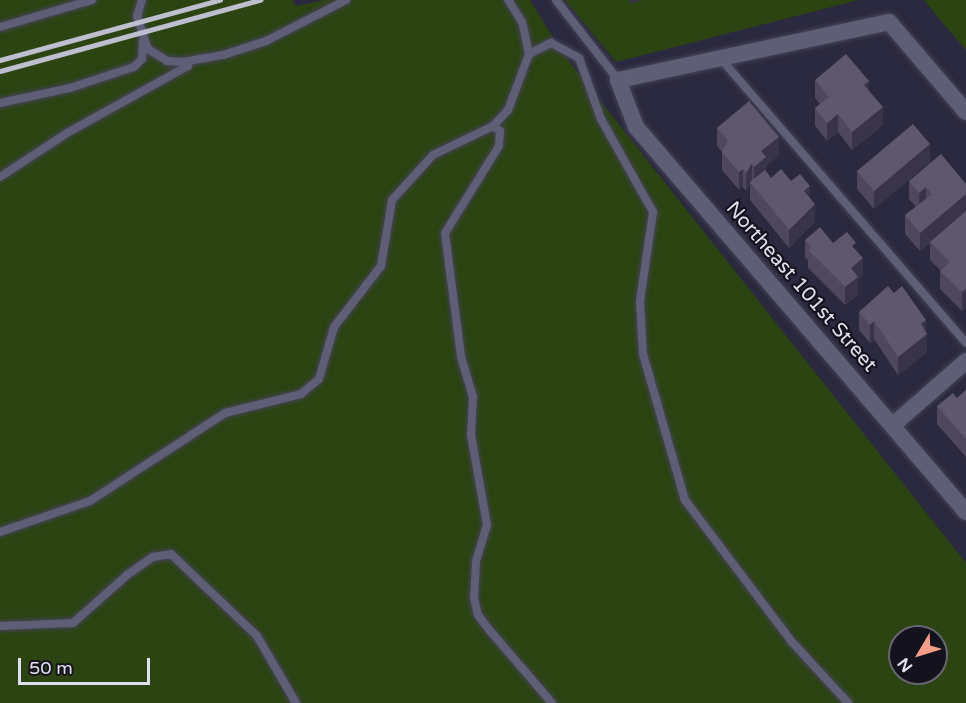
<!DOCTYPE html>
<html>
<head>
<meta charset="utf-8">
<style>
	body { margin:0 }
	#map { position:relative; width:966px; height:703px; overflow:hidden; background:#2b293f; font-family:"Varela Round",sans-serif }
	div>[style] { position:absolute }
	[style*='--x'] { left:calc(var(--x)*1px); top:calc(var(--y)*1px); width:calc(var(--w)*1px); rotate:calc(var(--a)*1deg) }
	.green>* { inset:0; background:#2b4411 }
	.roads { filter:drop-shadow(0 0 2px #454355) drop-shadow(0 0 2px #454355) }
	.lane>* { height:8px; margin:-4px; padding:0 4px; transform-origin:4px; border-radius:4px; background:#5f5e77 }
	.street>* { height:16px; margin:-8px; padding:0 8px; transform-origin:8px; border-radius:8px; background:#5f5e77 }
	.rail>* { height:4.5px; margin:-2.25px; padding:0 2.25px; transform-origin:2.25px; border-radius:2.25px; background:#bebece }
	.wall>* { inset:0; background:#4e475d }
	.shaded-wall>* { inset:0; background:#39344a }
	.building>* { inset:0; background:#5e576d }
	span { translate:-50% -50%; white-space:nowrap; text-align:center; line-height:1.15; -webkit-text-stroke:4.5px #14131d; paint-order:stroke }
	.street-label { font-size:20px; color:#e0e0ef }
	.north { position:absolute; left:888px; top:625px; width:60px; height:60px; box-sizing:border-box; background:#14131d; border:2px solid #666571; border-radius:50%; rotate:232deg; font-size:16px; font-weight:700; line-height:24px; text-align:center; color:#e0e0ef }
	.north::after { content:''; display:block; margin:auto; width:21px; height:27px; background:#f49e88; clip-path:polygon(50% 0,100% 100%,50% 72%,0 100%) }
	.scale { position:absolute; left:18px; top:658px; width:132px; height:27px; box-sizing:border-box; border:3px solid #e0e0ef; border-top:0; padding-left:8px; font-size:18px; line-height:21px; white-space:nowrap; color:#e0e0ef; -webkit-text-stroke:4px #14131d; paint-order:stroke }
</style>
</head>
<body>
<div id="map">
	<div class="green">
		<div style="clip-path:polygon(evenodd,0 0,292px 0,296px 6px,325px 0,530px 0,564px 55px,966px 563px,966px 703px,0 703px,0 0,900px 637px,936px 637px,936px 673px,900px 673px,900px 637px)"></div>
		<div style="clip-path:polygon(565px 0,859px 0,616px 62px)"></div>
		<div style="clip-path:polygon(924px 0,966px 0,966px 50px,942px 22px)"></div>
	</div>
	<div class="roads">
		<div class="lane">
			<div style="--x:142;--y:0;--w:17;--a:107"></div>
			<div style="--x:137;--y:16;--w:35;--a:72"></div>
			<div style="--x:148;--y:49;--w:22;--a:32"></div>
			<div style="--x:167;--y:61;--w:15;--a:4"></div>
			<div style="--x:182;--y:62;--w:42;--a:-9.7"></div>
			<div style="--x:223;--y:55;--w:45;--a:-18"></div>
			<div style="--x:266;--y:41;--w:90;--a:-27.1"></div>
			<div style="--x:556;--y:0;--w:101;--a:52.2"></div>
			<div style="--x:0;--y:27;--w:96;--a:-16.4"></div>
			<div style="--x:529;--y:54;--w:25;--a:-27"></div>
			<div style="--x:551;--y:43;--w:32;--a:28"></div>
			<div style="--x:579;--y:58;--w:65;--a:70.2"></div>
			<div style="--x:601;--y:119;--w:107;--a:60.8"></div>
			<div style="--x:653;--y:212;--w:90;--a:98.3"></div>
			<div style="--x:640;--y:301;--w:53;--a:86.8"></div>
			<div style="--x:643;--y:354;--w:152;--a:74"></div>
			<div style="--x:685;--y:500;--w:178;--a:53"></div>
			<div style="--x:792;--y:642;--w:83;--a:47.4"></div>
			<div style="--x:721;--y:59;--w:375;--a:49.2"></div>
			<div style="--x:0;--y:103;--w:72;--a:-12.1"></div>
			<div style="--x:70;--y:88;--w:67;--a:-18.2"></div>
			<div style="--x:134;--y:67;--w:11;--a:-45"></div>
			<div style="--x:142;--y:59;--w:18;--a:-87"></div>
			<div style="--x:493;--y:126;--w:9;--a:36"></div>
			<div style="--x:500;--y:131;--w:15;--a:94"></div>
			<div style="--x:499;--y:146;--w:102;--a:121.8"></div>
			<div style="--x:445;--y:233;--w:125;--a:82.6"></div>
			<div style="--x:461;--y:357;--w:42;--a:73.3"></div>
			<div style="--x:473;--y:397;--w:38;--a:93"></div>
			<div style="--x:471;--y:435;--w:91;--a:79.9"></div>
			<div style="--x:487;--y:525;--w:38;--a:107"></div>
			<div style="--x:476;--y:561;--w:37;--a:93"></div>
			<div style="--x:474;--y:598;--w:17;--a:77"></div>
			<div style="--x:478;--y:615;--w:21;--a:53"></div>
			<div style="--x:491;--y:632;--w:94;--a:49.3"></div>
			<div style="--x:0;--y:177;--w:80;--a:-33.3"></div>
			<div style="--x:67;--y:133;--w:138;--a:-29"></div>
			<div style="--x:188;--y:66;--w:7;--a:-146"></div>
			<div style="--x:0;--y:532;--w:95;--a:-19"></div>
			<div style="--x:90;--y:501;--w:161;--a:-33.1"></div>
			<div style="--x:225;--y:413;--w:78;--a:-14"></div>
			<div style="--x:301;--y:394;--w:23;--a:-40"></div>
			<div style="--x:319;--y:379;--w:54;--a:-73.9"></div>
			<div style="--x:334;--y:327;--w:77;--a:-52.4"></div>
			<div style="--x:381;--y:266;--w:67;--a:-80.5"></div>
			<div style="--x:392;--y:200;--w:61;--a:-47.7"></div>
			<div style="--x:433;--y:155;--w:67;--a:-25.8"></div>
			<div style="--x:493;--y:126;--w:22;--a:-47"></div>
			<div style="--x:508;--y:110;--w:60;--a:-69.4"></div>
			<div style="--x:529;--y:54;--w:33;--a:-102"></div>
			<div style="--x:522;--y:22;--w:26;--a:-122"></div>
			<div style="--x:0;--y:626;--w:73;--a:-2.4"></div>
			<div style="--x:73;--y:623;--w:72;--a:-41.6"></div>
			<div style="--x:127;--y:575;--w:32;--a:-35"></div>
			<div style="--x:153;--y:557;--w:18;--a:-9"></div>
			<div style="--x:171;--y:554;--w:119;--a:43.6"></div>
			<div style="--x:257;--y:636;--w:78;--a:59.8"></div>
		</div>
		<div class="street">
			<div style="--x:966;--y:112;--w:118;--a:-130.5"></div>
			<div style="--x:889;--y:22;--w:277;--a:167.9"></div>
			<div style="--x:618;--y:80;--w:50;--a:69"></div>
			<div style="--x:636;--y:127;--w:507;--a:49.4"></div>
			<div style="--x:893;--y:425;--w:97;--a:-41.2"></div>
		</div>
	</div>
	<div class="rail">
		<div style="--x:0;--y:60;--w:228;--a:-15.3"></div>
		<div style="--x:0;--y:71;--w:270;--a:-15.3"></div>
	</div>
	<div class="wall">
		<div style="clip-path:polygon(815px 80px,869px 90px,883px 125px,852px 150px,838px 132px,827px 141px,815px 126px,815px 108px,820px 104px,815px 98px)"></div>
		<div style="clip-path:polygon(717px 128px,779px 155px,766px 166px,766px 171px,771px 178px,791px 181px,810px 198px,815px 222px,789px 248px,750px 200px,750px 184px,746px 191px,743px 187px,739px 190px,722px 170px,722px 152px,717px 146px)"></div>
		<div style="clip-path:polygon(930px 162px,874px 209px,857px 189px,857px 171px)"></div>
		<div style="clip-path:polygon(909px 181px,966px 184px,966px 307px,962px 311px,940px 289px,940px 270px,930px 260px,930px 243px,920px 251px,905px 234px,905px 215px,916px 207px,909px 199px)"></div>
		<div style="clip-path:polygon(805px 240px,833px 243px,856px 250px,863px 276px,858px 280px,858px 295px,845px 305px,808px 268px,808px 260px,805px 258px)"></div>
		<div style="clip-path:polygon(859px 312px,926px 332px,927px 352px,898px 375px,874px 339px,870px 343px,859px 330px)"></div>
		<div style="clip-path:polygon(966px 390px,966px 457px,937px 424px,937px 406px,957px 398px)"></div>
	</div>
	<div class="shaded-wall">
		<div style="clip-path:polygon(630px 0,641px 0,630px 4px)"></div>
		<div style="clip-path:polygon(869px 81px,869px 99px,864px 85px)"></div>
		<div style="clip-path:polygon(883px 107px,883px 125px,852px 150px,852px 132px)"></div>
		<div style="clip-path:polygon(838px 114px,838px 132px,827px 141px,827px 123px)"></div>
		<div style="clip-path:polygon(779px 137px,779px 155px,766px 166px,766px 175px,754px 185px,754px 167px,761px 151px)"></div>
		<div style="clip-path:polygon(930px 144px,930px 162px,874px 209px,874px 191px)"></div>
		<div style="clip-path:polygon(752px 163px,752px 181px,750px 182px,750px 184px,746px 191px,746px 173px)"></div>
		<div style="clip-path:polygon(743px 169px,743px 187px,739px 190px,739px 172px)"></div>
		<div style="clip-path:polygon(810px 186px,810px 204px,804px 191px)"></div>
		<div style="clip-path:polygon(926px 187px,926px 205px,919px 211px,919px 193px)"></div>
		<div style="clip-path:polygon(966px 194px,966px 212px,920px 251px,920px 233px)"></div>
		<div style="clip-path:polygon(815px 204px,815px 222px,789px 248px,789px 230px)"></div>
		<div style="clip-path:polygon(863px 258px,863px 276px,858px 280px,858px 295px,845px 305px,845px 287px,851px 268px)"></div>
		<div style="clip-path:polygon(966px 289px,966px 307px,962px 311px,962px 292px)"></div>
		<div style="clip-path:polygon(926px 320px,927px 352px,898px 375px,898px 357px,921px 324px)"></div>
		<div style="clip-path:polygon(874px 321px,874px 339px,870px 343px,870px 325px)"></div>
	</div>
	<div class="building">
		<div style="clip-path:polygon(846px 54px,869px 81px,864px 85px,883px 107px,852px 132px,838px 114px,827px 123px,815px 108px,829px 97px,815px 80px)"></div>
		<div style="clip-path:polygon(749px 101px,779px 137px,761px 151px,766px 157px,754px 167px,752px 163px,746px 173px,743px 169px,739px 172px,722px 152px,728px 140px,717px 128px)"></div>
		<div style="clip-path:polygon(913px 124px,930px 144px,874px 191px,857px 171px)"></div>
		<div style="clip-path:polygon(941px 154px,966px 184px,966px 194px,920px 233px,905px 215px,932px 194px,926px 187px,919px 193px,909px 181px)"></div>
		<div style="clip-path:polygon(781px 169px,791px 181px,800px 174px,810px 186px,804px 191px,815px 204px,789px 230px,750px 182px,765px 170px,771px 178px)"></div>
		<div style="clip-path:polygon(966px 211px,966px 289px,962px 292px,940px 271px,950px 262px,930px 242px)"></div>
		<div style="clip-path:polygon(820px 227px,833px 243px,847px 232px,856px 243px,852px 246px,863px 258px,851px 268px,858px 277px,845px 287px,808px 250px,811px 247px,805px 240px)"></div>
		<div style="clip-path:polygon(888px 286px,894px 293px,902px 286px,926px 320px,921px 324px,927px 334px,898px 357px,874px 321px,870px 325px,859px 312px)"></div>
		<div style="clip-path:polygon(966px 390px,966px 439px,937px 406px,953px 393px,957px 398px)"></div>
	</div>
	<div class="street-label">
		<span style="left:801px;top:287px;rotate:49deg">Northeast 101st Street</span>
	</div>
	<div class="north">N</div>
	<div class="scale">50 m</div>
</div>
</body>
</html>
